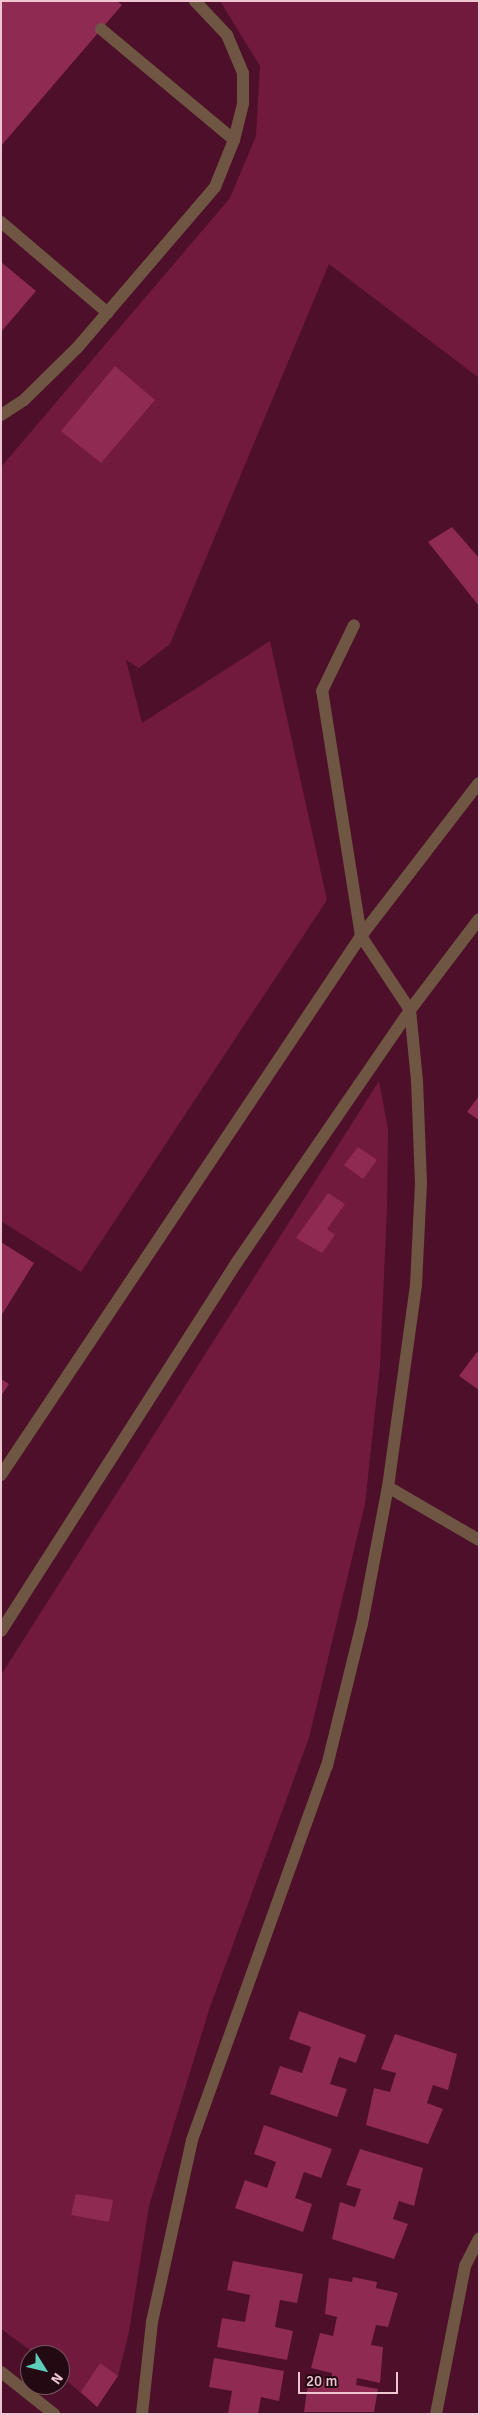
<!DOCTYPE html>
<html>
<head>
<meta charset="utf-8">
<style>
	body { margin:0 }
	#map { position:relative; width:480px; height:2415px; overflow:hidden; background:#4d0f29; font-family:Signika,sans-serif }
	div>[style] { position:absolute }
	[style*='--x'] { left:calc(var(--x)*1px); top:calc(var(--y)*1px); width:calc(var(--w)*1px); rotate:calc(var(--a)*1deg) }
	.green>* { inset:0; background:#72193e }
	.building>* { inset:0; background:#8f2a53 }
	.service>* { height:12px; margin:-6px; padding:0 6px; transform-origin:6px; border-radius:6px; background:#6e5643 }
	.minor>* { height:12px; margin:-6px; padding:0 6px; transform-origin:6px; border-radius:6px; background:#6e5643 }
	span { translate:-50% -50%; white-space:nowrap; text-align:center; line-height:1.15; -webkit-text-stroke:4px #230912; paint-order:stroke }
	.frame { position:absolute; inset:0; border:2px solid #eec6d1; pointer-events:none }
	.north { position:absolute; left:20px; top:2345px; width:50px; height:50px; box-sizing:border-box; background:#230912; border:1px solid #74555e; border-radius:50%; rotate:126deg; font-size:14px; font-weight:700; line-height:20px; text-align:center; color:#eec6d1 }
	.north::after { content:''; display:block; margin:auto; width:18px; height:22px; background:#5cceba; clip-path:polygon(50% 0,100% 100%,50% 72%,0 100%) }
	.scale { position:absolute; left:298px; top:2372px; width:100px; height:22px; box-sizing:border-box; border:2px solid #eec6d1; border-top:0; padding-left:6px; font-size:15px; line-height:18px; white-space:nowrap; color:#eec6d1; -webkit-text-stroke:4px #230912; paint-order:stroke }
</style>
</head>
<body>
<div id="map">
	<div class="green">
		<div style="clip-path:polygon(220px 1px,479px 1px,479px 378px,329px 264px,170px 644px,139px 668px,126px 660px,142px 723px,270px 641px,327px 900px,81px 1272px,1px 1221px,1px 467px,230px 198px,256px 136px,260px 66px)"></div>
		<div style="clip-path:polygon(379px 1081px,388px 1129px,387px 1208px,380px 1366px,365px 1504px,309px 1738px,210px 2007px,149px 2206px,129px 2332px,118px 2376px,97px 2407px,60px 2375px,60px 2355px,37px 2355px,1px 2329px,1px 1675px)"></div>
	</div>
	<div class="building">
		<div style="clip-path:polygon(1px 1px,117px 1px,122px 5px,1px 146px)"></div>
		<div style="clip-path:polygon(1px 262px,36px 291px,1px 332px)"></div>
		<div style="clip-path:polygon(115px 366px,155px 400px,101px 463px,61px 431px)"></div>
		<div style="clip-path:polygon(452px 527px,479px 558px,479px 606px,428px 542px)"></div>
		<div style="clip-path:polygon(479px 1096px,479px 1120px,467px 1112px)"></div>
		<div style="clip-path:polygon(358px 1147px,377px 1160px,363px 1179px,344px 1165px)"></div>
		<div style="clip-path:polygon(328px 1193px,345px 1204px,327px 1229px,335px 1235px,322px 1253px,296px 1238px)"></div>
		<div style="clip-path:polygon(1px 1242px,34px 1263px,1px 1316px)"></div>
		<div style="clip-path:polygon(477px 1352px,479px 1354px,479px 1390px,459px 1376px)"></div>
		<div style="clip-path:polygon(1px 1379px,9px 1384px,1px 1396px)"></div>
		<div style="clip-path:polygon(299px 2011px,366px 2035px,356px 2063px,339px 2057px,330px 2084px,347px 2089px,337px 2117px,270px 2094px,280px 2066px,302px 2073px,311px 2047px,289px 2039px)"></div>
		<div style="clip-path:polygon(395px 2034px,457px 2054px,448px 2090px,433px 2085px,427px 2103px,443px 2109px,428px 2144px,366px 2125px,374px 2088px,390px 2092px,396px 2073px,381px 2069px)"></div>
		<div style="clip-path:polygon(264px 2125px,332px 2149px,321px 2178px,304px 2172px,295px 2198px,312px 2204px,303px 2232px,235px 2208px,245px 2180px,267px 2188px,276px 2162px,254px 2154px)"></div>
		<div style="clip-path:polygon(360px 2149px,423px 2168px,414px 2206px,399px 2201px,393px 2219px,408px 2224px,394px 2259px,332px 2239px,340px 2202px,355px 2207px,361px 2189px,346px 2185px)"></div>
		<div style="clip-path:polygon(76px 2194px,113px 2200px,109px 2222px,71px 2215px)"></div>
		<div style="clip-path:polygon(233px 2261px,303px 2274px,297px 2303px,280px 2300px,275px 2327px,293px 2331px,287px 2360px,217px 2347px,222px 2318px,245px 2322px,250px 2295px,227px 2290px)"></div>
		<div style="clip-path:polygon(353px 2277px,377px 2282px,376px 2288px,398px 2293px,388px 2327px,376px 2325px,371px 2345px,383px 2347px,380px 2383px,357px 2378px,356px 2385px,378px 2389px,374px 2412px,304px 2412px,309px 2376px,331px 2380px,332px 2373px,311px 2368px,320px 2333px,333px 2336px,337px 2317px,325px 2314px,329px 2278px,352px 2282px)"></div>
		<div style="clip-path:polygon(214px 2358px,284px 2371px,279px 2401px,261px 2397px,258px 2414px,228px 2414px,232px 2391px,209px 2387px)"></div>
		<div style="clip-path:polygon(100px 2363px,118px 2376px,97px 2407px,81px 2392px)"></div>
	</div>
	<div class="service">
		<div style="--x:101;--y:29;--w:173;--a:39.8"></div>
		<div style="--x:1;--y:222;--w:140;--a:40.4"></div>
		<div style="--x:1;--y:415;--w:27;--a:-33"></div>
		<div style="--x:24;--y:400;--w:74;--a:-44.5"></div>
		<div style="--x:77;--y:348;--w:212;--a:-49.4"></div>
		<div style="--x:215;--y:187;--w:51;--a:-68"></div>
		<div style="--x:234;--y:140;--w:38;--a:-76"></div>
		<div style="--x:243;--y:103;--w:30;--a:-90"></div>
		<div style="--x:243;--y:73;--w:41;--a:-112.8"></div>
		<div style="--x:227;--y:35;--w:47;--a:-133.3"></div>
	</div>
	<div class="minor">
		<div style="--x:1;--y:1475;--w:648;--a:-56.26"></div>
		<div style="--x:361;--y:936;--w:193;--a:-52.4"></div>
		<div style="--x:388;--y:1487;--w:105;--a:30.2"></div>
		<div style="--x:1;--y:1631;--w:438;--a:-57.4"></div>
		<div style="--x:237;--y:1262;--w:306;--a:-55.5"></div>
		<div style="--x:410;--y:1010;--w:114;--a:-52.8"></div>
		<div style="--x:1;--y:2372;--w:68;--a:38.4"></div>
		<div style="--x:142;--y:2414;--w:93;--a:-83.8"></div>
		<div style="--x:152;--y:2322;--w:186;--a:-77.6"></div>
		<div style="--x:192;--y:2140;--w:398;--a:-70.2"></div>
		<div style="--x:327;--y:1766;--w:146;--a:-76.2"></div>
		<div style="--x:362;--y:1624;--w:139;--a:-79.3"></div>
		<div style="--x:388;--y:1487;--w:204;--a:-82.1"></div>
		<div style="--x:416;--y:1285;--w:101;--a:-87.2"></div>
		<div style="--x:421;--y:1184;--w:103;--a:-92.2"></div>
		<div style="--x:417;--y:1081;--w:71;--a:-95.6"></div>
		<div style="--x:410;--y:1010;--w:89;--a:-123.5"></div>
		<div style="--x:361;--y:936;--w:248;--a:-99"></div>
		<div style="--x:322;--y:691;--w:73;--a:-64.1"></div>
		<div style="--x:436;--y:2414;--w:151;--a:-78.9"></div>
		<div style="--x:465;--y:2266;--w:31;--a:-63"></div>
	</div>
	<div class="frame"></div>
	<div class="north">N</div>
	<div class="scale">20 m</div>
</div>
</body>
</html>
